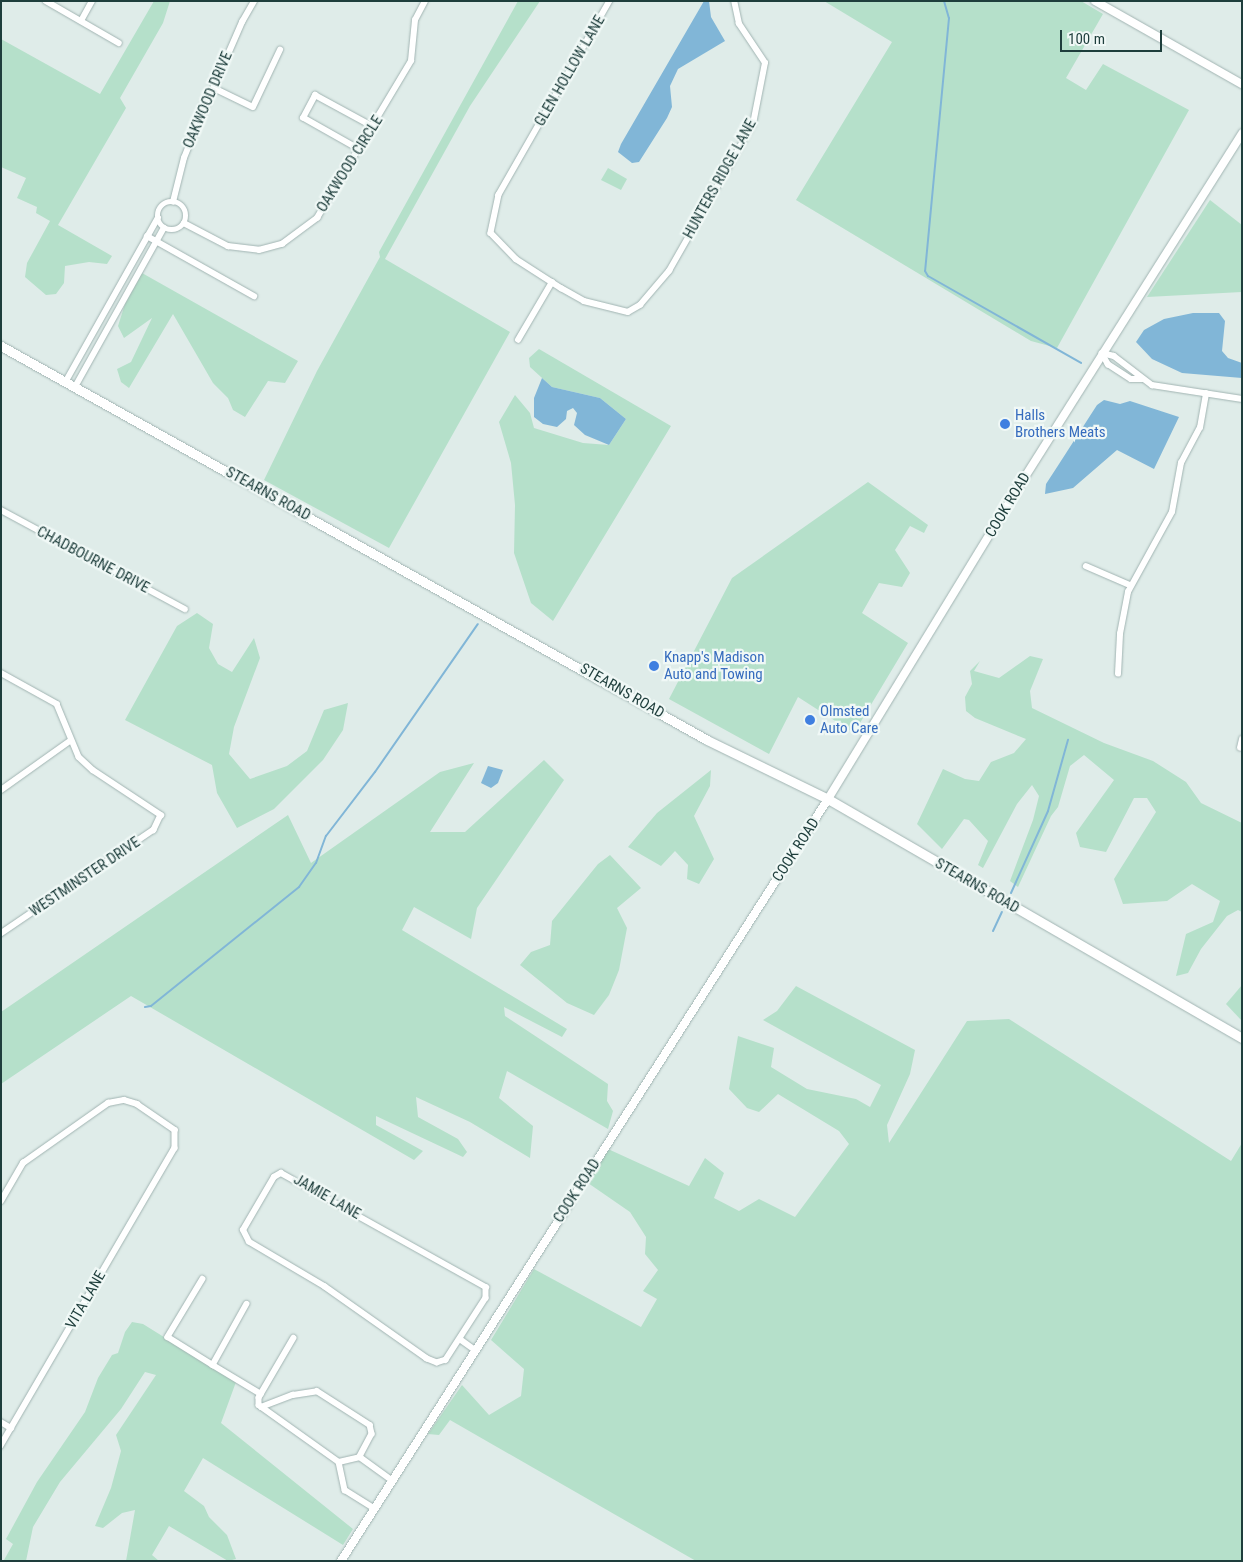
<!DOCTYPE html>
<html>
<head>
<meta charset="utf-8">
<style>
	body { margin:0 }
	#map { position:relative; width:1243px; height:1562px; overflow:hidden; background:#dfece9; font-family:"Roboto Condensed",sans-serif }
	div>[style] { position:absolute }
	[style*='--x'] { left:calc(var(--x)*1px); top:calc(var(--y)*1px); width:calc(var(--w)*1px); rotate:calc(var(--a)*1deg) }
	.green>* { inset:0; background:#b5e0ca }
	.water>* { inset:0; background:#81b6d7 }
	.stream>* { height:2px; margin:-1px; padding:0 1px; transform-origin:1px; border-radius:1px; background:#81b6d7 }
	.roads { filter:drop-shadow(0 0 1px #a1b4b2) drop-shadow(0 0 1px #a1b4b2) }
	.minor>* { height:5.5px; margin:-2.75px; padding:0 2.75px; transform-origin:2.75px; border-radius:2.75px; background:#fff }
	.minor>.ring { margin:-2.75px; padding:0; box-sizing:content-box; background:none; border:5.5px solid #fff; border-radius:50% }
	.tertiary>* { height:8px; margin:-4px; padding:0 4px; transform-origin:4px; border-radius:4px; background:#fff }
	.secondary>* { height:9px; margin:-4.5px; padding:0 4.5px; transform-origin:4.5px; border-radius:4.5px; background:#fff }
	.dots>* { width:14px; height:14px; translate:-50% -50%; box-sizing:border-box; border:2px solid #f0f8f6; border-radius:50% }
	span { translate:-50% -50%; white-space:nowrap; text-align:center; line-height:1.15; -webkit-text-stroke:4.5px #f0f8f6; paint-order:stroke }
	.street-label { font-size:15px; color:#1e3e3c }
	.shop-label { font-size:15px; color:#366cbe }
	.left { translate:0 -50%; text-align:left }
	.frame { position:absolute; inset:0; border:2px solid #1e3e3c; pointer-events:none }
	.scale { position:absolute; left:1060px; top:30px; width:102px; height:22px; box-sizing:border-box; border:2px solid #1e3e3c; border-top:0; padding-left:6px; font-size:15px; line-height:18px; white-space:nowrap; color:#1e3e3c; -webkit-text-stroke:4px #f0f8f6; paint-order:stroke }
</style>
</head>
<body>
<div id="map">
	<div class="green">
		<div style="clip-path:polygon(154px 1px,170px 1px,163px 23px,120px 98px,126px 108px,58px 225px,112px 256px,107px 264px,89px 262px,65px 266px,64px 283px,56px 294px,46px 295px,25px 277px,27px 263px,50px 221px,36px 213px,37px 207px,17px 198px,26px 178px,1px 167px,1px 39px,100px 94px)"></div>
		<div style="clip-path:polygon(518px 1px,540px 1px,470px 106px,385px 259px,510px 332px,389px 548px,264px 480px,317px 371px,380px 257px,379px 252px)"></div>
		<div style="clip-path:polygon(824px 1px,1081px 1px,1103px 14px,1066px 78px,1086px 90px,1103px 64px,1189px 110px,1057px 348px,1031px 341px,796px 200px,892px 42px)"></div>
		<div style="clip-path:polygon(608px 168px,627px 179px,621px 190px,601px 180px)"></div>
		<div style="clip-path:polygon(1210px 200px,1242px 225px,1242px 292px,1147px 297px)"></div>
		<div style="clip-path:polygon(142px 273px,298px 361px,285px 383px,268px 381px,245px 417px,233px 410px,228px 398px,213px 383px,173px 314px,129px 388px,121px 382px,117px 369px,131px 362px,152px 318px,124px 338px,118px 326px,125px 304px)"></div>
		<div style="clip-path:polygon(539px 349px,671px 426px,553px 621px,531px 603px,514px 553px,515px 505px,511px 463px,499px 422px,515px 395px,530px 413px,534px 428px,583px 443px,609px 445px,626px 419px,600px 398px,552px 387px,530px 367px,529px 358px)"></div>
		<div style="clip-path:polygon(868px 482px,928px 525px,924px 533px,910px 526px,895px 550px,910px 573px,902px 587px,879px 583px,862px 613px,908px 643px,854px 733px,798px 697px,769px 754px,669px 699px,732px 578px)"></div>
		<div style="clip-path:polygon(197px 613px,213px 624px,209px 648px,218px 664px,232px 672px,254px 638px,260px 658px,234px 727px,229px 754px,250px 779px,287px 766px,307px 751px,324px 710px,348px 703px,343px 730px,323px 760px,274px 809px,237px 828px,217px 793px,212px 765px,125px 720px,177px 626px)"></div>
		<div style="clip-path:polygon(1030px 656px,1043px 659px,1030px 691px,1032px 708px,1104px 743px,1153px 761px,1186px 782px,1201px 803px,1242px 823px,1242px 912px,1238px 910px,1227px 916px,1201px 949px,1188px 973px,1176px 976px,1186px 934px,1213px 922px,1220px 901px,1192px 884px,1167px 901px,1123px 904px,1114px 879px,1156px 812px,1147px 798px,1134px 798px,1106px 852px,1080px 847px,1076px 833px,1114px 780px,1084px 755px,1070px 766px,1058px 807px,1051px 816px,1018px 887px,1010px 881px,1033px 820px,1039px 796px,1032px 785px,1017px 804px,983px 868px,978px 865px,988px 841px,969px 820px,964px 819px,942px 849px,917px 824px,943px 769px,965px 779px,979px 781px,991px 762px,1014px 753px,1026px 739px,975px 718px,966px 711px,965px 697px,972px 684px,970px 671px,980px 661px,974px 671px,999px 678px)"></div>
		<div style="clip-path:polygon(544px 760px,564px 780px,477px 908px,471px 939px,414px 907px,402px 930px,567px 1029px,562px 1037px,504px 1007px,505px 1016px,608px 1084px,607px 1101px,613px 1111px,608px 1129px,507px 1071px,499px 1098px,533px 1126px,530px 1158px,470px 1122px,416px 1097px,418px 1117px,458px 1139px,467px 1152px,463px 1157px,376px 1116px,376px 1125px,423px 1151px,414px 1160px,131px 996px,1px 1084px,1px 1012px,288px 815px,311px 863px,440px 772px,474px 763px,430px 832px,465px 832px)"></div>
		<div style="clip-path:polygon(711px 770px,710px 786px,694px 816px,714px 859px,699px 884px,687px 879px,688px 865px,675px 851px,661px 866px,628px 847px,657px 813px)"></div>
		<div style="clip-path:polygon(610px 855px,641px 888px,617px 908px,627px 928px,619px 970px,609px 995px,594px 1015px,567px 1003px,520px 965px,531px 952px,550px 945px,552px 921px,598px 864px)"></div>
		<div style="clip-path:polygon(1242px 985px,1242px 1021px,1226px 1004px)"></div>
		<div style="clip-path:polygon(796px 986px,915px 1050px,910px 1074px,887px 1125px,889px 1143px,967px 1021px,1009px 1019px,1231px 1161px,1242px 1143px,1242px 1561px,696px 1561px,450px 1420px,439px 1435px,428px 1434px,462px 1385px,489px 1415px,521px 1396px,524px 1369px,491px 1340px,534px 1269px,641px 1327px,657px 1299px,643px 1291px,658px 1270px,645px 1254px,646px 1237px,630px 1212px,588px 1183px,608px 1149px,689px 1186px,705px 1158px,724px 1173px,714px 1198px,739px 1211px,759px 1199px,795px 1217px,849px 1144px,839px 1131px,778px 1094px,759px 1112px,747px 1108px,729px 1089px,738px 1036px,774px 1048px,771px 1067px,807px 1089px,856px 1099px,870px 1107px,881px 1085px,763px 1020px,777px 1011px)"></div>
		<div style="clip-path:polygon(132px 1322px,143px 1324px,236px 1382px,221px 1423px,353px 1529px,343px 1545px,203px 1458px,184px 1491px,204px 1506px,209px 1517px,227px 1535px,236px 1559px,228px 1561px,169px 1526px,152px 1555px,159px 1561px,126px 1561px,135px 1510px,122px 1513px,103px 1528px,95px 1526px,111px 1488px,121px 1451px,116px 1435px,156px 1375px,145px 1372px,121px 1409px,60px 1482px,33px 1527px,26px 1561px,4px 1560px,13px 1544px,6px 1539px,37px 1482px,85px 1412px,98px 1378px,112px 1355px,118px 1353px,125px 1332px)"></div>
	</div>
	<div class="water">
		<div style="clip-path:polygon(704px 1px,709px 1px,711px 17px,725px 41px,678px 69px,670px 86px,672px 107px,667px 118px,639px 162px,632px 163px,618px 152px,621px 144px)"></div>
		<div style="clip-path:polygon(1193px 313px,1219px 313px,1225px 321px,1222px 351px,1228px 358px,1242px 363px,1242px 378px,1182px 373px,1152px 359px,1136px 342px,1144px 330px,1164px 319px)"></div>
		<div style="clip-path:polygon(542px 378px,552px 387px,600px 398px,626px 419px,609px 445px,585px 435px,574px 425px,577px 413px,573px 408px,567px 411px,566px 419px,557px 427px,543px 424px,534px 417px,534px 398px)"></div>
		<div style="clip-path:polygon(1104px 400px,1120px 404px,1130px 401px,1179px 417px,1154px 469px,1117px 450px,1073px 488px,1045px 494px,1046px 484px,1059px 464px,1097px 405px)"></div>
		<div style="clip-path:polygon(488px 766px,503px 770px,498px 783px,491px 788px,481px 783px)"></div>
	</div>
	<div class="stream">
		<div style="--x:944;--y:1;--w:18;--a:74"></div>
		<div style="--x:949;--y:18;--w:254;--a:95.4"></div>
		<div style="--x:925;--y:271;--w:6;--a:59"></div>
		<div style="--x:928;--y:276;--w:176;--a:29.6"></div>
		<div style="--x:1011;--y:893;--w:90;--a:-65.7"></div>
		<div style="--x:1048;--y:811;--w:74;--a:-74.3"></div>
		<div style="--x:993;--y:931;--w:21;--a:-65"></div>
		<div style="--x:145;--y:1007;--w:6;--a:-9"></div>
		<div style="--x:151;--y:1006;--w:190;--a:-38.8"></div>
		<div style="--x:299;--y:887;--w:29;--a:-55"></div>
		<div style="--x:316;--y:863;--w:29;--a:-70"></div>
		<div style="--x:326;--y:836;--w:81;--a:-52.6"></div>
		<div style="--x:375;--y:772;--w:180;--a:-55.2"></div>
	</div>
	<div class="roads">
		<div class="minor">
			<div style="--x:46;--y:1;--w:84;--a:29.9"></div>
			<div style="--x:610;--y:1;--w:224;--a:119.8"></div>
			<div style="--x:499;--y:195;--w:39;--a:102"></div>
			<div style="--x:491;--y:233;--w:36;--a:46"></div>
			<div style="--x:516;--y:259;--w:54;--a:32.8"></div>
			<div style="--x:561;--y:288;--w:26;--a:29"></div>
			<div style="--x:584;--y:301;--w:45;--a:14"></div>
			<div style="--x:628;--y:312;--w:14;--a:-30"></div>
			<div style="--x:640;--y:305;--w:45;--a:-49.5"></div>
			<div style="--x:669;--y:271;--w:169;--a:-60.3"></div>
			<div style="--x:753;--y:124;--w:62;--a:-78.9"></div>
			<div style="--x:765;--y:63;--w:47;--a:-123.7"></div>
			<div style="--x:739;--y:24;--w:24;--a:-102"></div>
			<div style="--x:81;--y:21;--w:23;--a:-61"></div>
			<div style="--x:214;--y:88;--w:43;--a:26"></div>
			<div style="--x:253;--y:107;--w:63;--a:-64.7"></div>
			<div style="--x:360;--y:150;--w:65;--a:-150.7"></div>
			<div style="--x:303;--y:118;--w:26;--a:-62"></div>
			<div style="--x:315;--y:95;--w:67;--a:28.5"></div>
			<div style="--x:173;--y:202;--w:45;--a:-76"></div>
			<div style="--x:184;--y:158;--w:32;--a:-68"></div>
			<div style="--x:196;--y:128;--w:116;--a:-66.5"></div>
			<div style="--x:242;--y:22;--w:24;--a:-60"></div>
			<div class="ring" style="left:158px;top:202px;width:22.5px;height:22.5px"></div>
			<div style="--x:184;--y:223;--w:50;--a:27.6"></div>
			<div style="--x:228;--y:246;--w:31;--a:7"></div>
			<div style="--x:259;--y:250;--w:24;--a:-15"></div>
			<div style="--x:282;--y:244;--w:44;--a:-36.6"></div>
			<div style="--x:317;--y:218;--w:183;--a:-59.1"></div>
			<div style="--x:411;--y:61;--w:41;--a:-84.4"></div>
			<div style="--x:415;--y:20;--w:21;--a:-62"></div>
			<div style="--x:147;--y:236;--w:123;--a:29.3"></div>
			<div style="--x:518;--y:340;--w:67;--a:-59.6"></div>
			<div style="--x:1102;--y:353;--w:12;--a:14"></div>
			<div style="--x:1114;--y:356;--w:48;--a:37.3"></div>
			<div style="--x:1152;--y:385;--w:91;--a:8.8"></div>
			<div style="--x:1102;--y:353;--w:13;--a:61"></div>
			<div style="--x:1108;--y:364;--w:27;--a:33"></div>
			<div style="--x:1131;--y:379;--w:11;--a:0"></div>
			<div style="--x:66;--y:381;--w:187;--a:-60.6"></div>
			<div style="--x:75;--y:387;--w:182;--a:-60.8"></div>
			<div style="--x:1;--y:510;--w:209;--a:28.3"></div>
			<div style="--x:1086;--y:566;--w:48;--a:23.4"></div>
			<div style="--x:1;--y:673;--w:64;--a:29"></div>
			<div style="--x:57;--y:704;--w:57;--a:67.5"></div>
			<div style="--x:79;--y:757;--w:19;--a:43"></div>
			<div style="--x:93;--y:770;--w:82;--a:33.5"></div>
			<div style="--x:161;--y:815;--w:17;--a:115"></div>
			<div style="--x:154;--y:830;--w:185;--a:145.8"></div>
			<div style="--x:1118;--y:674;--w:40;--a:-87.1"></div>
			<div style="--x:1120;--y:634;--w:43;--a:-79.2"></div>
			<div style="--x:1128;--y:592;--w:91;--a:-61.2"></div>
			<div style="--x:1172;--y:512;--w:50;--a:-79.6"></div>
			<div style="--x:1181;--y:463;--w:40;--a:-62"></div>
			<div style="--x:1200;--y:428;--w:35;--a:-80"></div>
			<div style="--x:1240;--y:748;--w:9;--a:-77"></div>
			<div style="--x:1;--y:790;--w:85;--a:-35.4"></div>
			<div style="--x:281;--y:1173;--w:235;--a:29.1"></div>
			<div style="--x:486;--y:1287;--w:11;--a:90"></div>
			<div style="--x:486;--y:1298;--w:74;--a:122.8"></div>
			<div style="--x:446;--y:1360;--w:9;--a:162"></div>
			<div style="--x:437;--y:1363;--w:11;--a:-158"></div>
			<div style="--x:427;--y:1359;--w:125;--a:-144.8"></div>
			<div style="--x:325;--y:1287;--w:88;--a:-149.4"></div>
			<div style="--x:249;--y:1242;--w:13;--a:-117"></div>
			<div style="--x:243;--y:1230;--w:61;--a:-59.7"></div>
			<div style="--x:274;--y:1177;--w:8;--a:-30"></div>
			<div style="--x:1;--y:1201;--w:44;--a:-59.9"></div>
			<div style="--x:23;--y:1163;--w:104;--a:-35.2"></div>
			<div style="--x:108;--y:1103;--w:16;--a:-11"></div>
			<div style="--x:124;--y:1100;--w:14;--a:17"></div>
			<div style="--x:137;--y:1104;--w:46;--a:34.4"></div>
			<div style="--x:175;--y:1130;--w:18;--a:90"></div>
			<div style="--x:175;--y:1148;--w:345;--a:120.3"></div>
			<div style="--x:203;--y:1279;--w:68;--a:121.1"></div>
			<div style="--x:168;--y:1337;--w:53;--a:31.9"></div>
			<div style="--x:247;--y:1304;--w:70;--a:119.1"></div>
			<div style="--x:213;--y:1365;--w:56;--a:31.1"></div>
			<div style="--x:294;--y:1338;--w:69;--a:120.3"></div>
			<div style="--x:259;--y:1398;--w:7;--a:90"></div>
			<div style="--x:259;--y:1405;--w:98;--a:35.5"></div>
			<div style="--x:339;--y:1462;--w:29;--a:78"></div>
			<div style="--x:345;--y:1490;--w:34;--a:32"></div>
			<div style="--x:460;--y:1339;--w:19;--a:36"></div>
			<div style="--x:261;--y:1407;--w:34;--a:-21"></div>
			<div style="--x:293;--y:1395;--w:24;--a:-9"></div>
			<div style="--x:317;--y:1391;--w:63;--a:32.7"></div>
			<div style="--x:370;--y:1425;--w:9;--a:77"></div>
			<div style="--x:372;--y:1434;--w:26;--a:118"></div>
			<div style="--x:360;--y:1457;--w:39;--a:36"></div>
			<div style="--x:1;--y:1422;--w:12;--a:31"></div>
			<div style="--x:339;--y:1462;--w:22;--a:-13"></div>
		</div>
		<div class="tertiary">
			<div style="--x:1095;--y:1;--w:169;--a:29.5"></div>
			<div style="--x:341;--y:1561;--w:904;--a:-57.42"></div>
			<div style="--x:828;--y:799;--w:351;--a:-58.6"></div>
			<div style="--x:1011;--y:499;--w:433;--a:-57.7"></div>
		</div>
		<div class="secondary">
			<div style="--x:1;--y:346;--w:808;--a:29.16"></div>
			<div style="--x:707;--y:740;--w:135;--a:26"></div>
			<div style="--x:828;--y:799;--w:478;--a:30"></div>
		</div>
	</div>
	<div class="dots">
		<div style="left:1005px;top:424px;background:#3f7fe0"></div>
		<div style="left:654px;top:666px;background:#3f7fe0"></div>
		<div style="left:810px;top:720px;background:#3f7fe0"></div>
	</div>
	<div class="street-label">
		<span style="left:570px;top:71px;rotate:-60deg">GLEN HOLLOW LANE</span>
		<span style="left:208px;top:100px;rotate:-67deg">OAKWOOD DRIVE</span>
		<span style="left:350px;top:164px;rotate:-58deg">OAKWOOD CIRCLE</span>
		<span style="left:720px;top:179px;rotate:-61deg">HUNTERS RIDGE LANE</span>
		<span style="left:268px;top:494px;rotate:29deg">STEARNS ROAD</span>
		<span style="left:1008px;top:505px;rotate:-59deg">COOK ROAD</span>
		<span style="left:93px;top:560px;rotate:28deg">CHADBOURNE DRIVE</span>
		<span style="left:622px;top:691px;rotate:30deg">STEARNS ROAD</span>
		<span style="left:796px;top:850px;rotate:-57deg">COOK ROAD</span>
		<span style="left:85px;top:877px;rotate:-34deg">WESTMINSTER DRIVE</span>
		<span style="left:977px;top:886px;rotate:30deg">STEARNS ROAD</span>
		<span style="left:577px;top:1191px;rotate:-57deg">COOK ROAD</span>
		<span style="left:327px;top:1197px;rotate:30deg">JAMIE LANE</span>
		<span style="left:86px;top:1300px;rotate:-60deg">VITA LANE</span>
	</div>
	<div class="shop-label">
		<span class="left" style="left:1015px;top:424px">Halls<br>Brothers Meats</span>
		<span class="left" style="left:664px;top:666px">Knapp's Madison<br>Auto and Towing</span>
		<span class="left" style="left:820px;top:720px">Olmsted<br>Auto Care</span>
	</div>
	<div class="frame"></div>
	<div class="scale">100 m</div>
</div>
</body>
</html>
